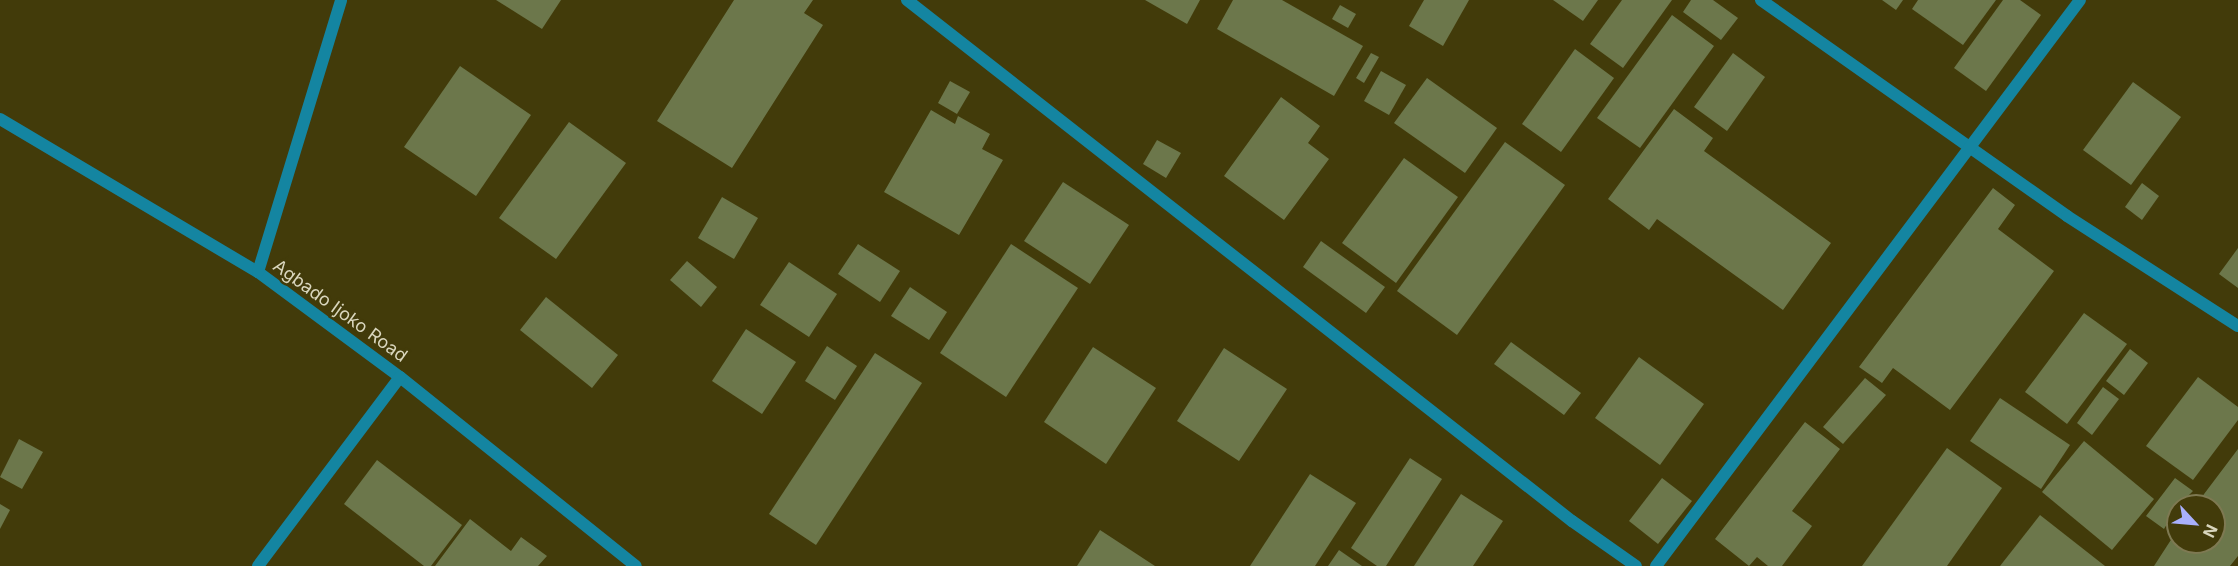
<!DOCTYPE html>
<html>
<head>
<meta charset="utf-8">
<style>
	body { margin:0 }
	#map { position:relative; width:2238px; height:566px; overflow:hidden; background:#423b0a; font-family:Inter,sans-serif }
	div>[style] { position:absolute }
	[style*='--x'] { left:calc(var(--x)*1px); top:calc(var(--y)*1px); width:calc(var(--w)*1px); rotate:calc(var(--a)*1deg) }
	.building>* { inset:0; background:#6c774b }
	.minor>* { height:12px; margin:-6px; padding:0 6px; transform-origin:6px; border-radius:6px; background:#1485a1 }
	span { translate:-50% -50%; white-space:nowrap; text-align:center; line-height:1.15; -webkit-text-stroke:5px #423b0a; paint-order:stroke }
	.street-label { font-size:18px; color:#d9d6bd }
	.north { position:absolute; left:2166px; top:494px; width:60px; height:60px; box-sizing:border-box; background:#423b0a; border:2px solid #7e7952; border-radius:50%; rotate:116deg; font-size:16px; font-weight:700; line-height:24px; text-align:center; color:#d9d6bd }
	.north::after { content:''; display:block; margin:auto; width:21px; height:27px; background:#a9b0fc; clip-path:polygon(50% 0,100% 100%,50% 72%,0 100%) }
</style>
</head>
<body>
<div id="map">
	<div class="building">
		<div style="clip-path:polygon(496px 0,561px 0,542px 29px)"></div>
		<div style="clip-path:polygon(734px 0,813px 0,804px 13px,823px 25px,732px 168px,657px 121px)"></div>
		<div style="clip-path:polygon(1145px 0,1200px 0,1187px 24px)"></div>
		<div style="clip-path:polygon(1233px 0,1282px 0,1363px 46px,1334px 96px,1217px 29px)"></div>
		<div style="clip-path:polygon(1424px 0,1469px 0,1443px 46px,1409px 26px)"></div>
		<div style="clip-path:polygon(1553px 0,1598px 0,1583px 21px)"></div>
		<div style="clip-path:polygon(1622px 0,1672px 0,1623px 68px,1590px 44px)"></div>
		<div style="clip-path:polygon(1691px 0,1713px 0,1738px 18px,1721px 40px,1683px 12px)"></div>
		<div style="clip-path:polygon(1882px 0,1903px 0,1896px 10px)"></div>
		<div style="clip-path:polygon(1918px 0,1996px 0,1963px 45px,1912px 9px)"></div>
		<div style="clip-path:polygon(2003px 0,2020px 0,2041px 15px,1986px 91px,1954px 68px)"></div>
		<div style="clip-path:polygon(1340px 5px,1356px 14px,1348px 28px,1332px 19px)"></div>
		<div style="clip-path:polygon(1672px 15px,1714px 46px,1640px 148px,1597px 118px)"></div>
		<div style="clip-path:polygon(1575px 49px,1614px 78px,1561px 152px,1522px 124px)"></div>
		<div style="clip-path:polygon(1371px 53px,1379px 57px,1364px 83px,1356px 78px)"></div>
		<div style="clip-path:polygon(1733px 53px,1765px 77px,1727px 131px,1694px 107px)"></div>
		<div style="clip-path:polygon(460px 66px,531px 115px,476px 196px,404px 147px)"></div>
		<div style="clip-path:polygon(1381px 71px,1406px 85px,1389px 115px,1364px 101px)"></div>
		<div style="clip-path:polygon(1427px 78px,1497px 128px,1465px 173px,1394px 123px)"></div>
		<div style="clip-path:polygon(950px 81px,970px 92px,957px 114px,938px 103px)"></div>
		<div style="clip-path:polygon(2133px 82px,2181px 117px,2131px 185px,2083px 150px)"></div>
		<div style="clip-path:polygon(1281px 97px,1320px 126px,1308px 143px,1329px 159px,1284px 220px,1224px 176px)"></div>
		<div style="clip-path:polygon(1674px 109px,1713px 138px,1704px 151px,1831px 243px,1783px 310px,1657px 219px,1649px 230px,1608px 199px)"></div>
		<div style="clip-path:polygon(931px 110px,955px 124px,958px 116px,990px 134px,982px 149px,1003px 160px,959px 235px,884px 192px)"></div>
		<div style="clip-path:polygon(569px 122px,626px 163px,556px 259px,499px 218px)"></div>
		<div style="clip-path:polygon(1157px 140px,1181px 153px,1166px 178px,1143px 164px)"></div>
		<div style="clip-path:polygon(1505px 142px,1565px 185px,1457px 335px,1397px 291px)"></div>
		<div style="clip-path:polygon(1404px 158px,1458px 197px,1396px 283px,1342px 243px)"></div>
		<div style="clip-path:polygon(1063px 182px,1129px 225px,1090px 284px,1024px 241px)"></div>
		<div style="clip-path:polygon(2142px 183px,2159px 196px,2142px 220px,2125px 207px)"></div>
		<div style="clip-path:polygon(1993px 188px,2015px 205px,1998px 229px,2054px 271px,1950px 410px,1893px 368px,1882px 383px,1859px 367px)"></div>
		<div style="clip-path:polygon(722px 197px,758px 218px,734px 259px,698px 238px)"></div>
		<div style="clip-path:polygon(1321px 241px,1385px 287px,1366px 313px,1303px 267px)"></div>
		<div style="clip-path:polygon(858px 244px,900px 271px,880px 302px,838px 274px)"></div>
		<div style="clip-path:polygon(1011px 244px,1078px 288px,1006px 397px,940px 353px)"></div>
		<div style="clip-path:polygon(2238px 248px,2238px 288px,2219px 274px)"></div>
		<div style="clip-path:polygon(687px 261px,717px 287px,701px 307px,670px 280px)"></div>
		<div style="clip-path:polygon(789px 262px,837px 294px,809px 337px,760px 305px)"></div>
		<div style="clip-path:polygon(910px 287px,947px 312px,929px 340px,891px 316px)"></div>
		<div style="clip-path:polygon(546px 297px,618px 355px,592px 388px,520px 330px)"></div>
		<div style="clip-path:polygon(2084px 313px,2127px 344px,2067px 424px,2025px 392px)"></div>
		<div style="clip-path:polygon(746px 329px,796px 362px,762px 414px,712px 381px)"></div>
		<div style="clip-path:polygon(1511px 342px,1581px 393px,1564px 415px,1494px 364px)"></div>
		<div style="clip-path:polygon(827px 346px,857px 366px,835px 400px,805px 381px)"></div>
		<div style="clip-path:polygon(1093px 347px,1156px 388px,1106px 464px,1044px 422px)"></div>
		<div style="clip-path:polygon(1224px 348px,1287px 389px,1239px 461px,1177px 421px)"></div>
		<div style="clip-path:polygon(2130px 349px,2148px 363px,2124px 395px,2106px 381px)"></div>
		<div style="clip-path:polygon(875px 353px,922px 383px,816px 545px,769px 514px)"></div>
		<div style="clip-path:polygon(1639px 357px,1704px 404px,1660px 465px,1595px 418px)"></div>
		<div style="clip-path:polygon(2198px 377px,2238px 407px,2238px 420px,2193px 480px,2146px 446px)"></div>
		<div style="clip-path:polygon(1865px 378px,1886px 395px,1843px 444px,1823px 427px)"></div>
		<div style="clip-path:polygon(2103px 387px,2119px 399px,2092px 435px,2077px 423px)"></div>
		<div style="clip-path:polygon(2000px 398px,2070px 445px,2041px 489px,1970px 441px)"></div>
		<div style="clip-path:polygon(1805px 422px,1840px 449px,1792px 511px,1812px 526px,1782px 566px,1768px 566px,1757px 557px,1749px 566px,1715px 539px)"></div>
		<div style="clip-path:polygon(19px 439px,43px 452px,22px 489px,0 477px)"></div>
		<div style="clip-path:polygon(2084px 441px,2154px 499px,2112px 550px,2042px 492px)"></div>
		<div style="clip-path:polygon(1947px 448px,2002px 488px,1947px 566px,1862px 566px)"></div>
		<div style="clip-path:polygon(2238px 449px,2238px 556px,2230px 566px,2154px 566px,2178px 529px,2178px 542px,2214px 542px,2214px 506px,2195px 506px)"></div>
		<div style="clip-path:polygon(1410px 458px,1442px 479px,1386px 566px,1377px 566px,1351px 548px)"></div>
		<div style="clip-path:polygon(377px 460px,462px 525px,431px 566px,424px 566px,344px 504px)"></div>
		<div style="clip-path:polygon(1310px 474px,1356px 503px,1315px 566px,1250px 566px)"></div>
		<div style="clip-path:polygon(1662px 478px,1692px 501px,1658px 544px,1629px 521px)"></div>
		<div style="clip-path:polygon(2175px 478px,2193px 491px,2178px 506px,2164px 529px,2146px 516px)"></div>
		<div style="clip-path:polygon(1461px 494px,1503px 521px,1473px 566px,1414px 566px)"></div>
		<div style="clip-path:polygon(0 504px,10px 510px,0 529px)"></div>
		<div style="clip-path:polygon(2040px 515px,2105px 566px,2000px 566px)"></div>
		<div style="clip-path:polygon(470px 519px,511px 551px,521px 537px,547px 556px,538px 566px,435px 566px)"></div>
		<div style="clip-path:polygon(1100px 530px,1155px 566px,1077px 566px)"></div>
		<div style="clip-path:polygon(1339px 550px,1362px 566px,1328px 566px)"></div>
	</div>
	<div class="minor">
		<div style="--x:907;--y:0;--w:845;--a:38.08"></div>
		<div style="--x:1572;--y:521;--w:78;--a:35.1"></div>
		<div style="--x:1761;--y:0;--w:375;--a:35.2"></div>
		<div style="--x:2067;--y:216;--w:203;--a:32.8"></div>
		<div style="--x:0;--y:119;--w:300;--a:30.7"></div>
		<div style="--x:258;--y:272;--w:177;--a:36.5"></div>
		<div style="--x:400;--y:377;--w:302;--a:38.7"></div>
		<div style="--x:258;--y:272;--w:284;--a:-73"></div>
		<div style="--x:258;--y:566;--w:236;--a:-53.1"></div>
		<div style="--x:1656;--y:566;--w:707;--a:-53.16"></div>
	</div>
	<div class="street-label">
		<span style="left:340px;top:311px;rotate:36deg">Agbado Ijoko Road</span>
	</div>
	<div class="north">N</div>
</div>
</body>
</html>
